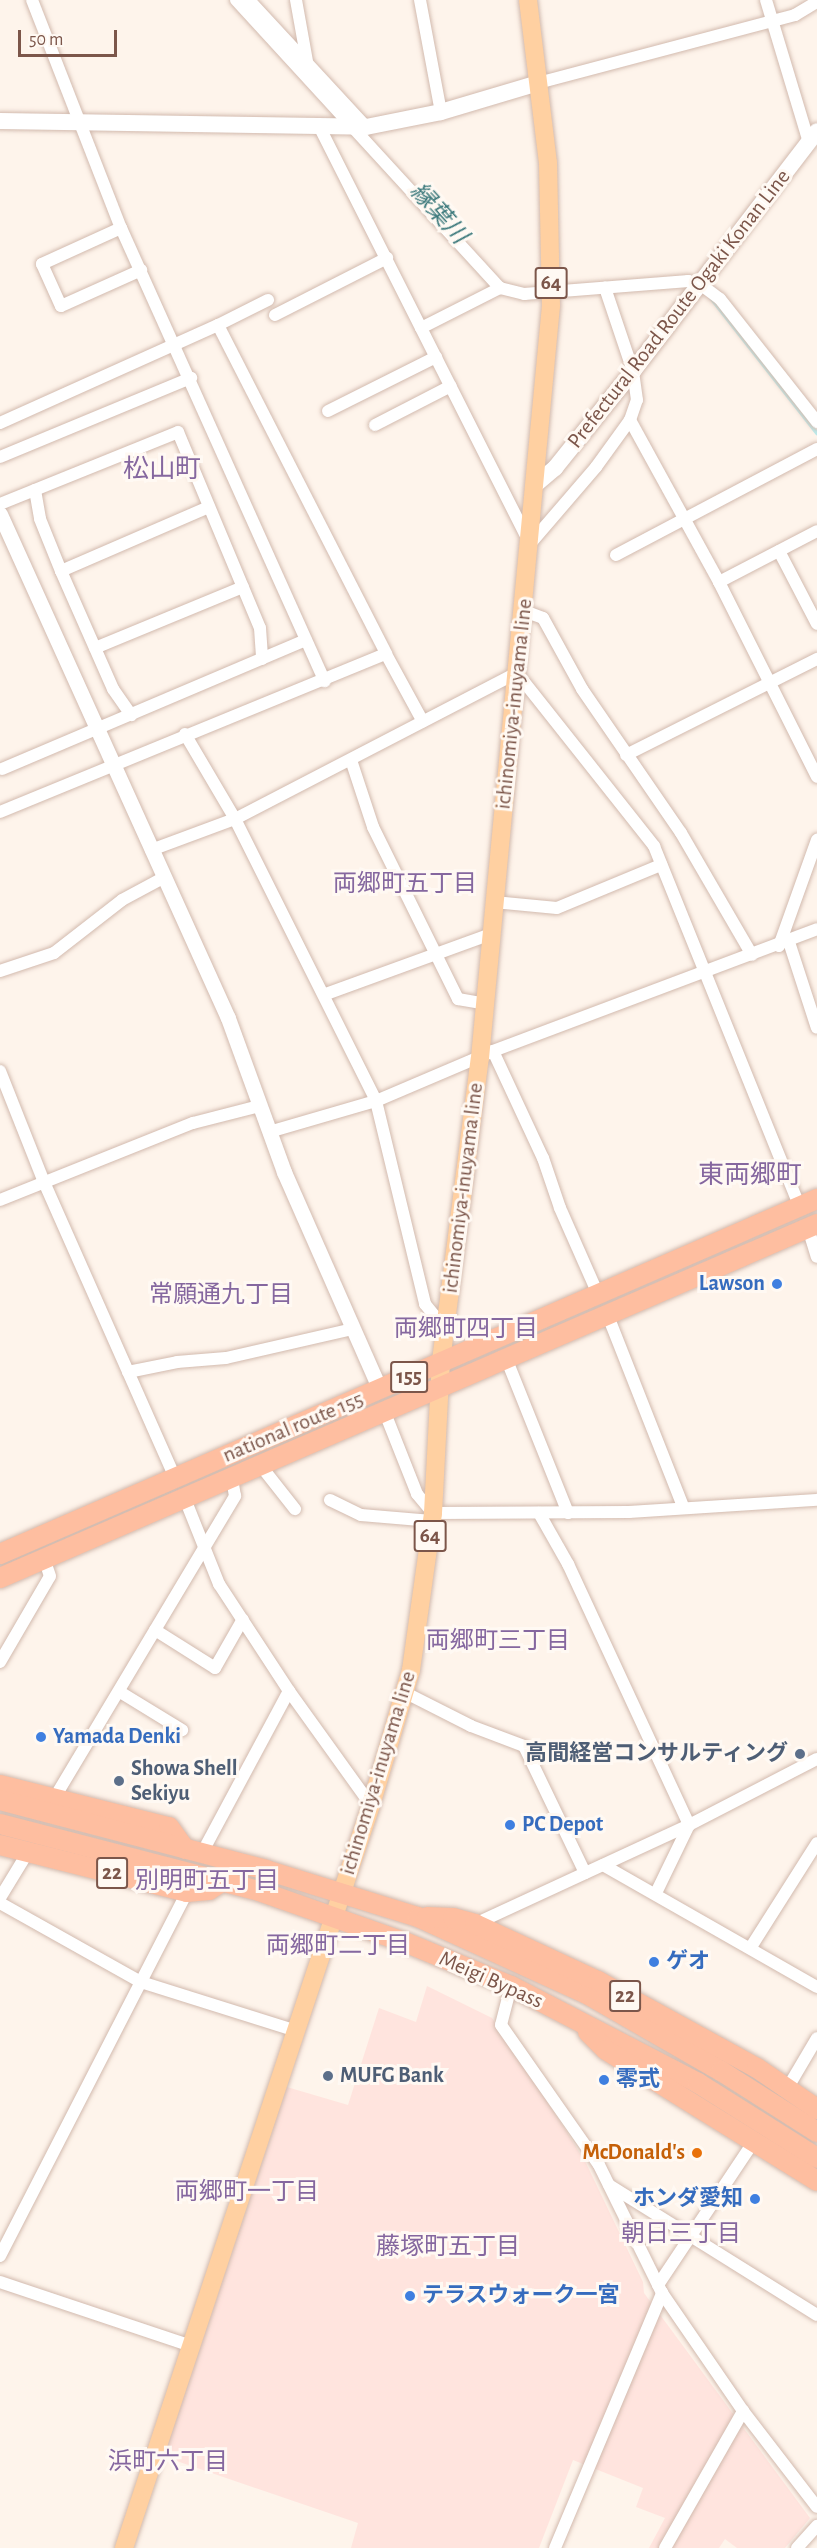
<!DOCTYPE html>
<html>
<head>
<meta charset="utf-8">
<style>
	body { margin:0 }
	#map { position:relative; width:817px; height:2548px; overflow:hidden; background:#fef4eb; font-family:"Alegreya Sans","Noto Sans JP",sans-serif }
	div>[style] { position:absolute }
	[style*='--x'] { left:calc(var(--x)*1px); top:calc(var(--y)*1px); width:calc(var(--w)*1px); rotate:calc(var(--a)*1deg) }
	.commercial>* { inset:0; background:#ffe4de }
	.stream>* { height:4px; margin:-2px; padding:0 2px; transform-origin:2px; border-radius:2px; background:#bce9ea }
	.roads { filter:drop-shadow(0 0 2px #d2baae) drop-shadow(0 0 2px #d2baae) }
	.minor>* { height:12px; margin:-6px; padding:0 6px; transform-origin:6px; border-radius:6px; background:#fff }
	.tertiary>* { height:15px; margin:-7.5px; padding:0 7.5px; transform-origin:7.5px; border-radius:7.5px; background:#fff }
	.secondary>* { height:16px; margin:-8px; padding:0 8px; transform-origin:8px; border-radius:8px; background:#fff }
	.primary>* { height:18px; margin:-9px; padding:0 9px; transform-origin:9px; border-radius:9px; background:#ffd0a1 }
	.trunk>* { height:20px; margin:-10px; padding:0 10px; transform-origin:10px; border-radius:10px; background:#febea0 }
	.dots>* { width:16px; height:16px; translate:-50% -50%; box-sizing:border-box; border:3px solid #fff9f3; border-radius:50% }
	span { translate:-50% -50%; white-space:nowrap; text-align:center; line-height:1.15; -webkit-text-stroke:6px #fff9f3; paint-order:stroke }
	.shield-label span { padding:2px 4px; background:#fff9f3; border:2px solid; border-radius:4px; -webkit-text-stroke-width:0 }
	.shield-label { font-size:21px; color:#7c564a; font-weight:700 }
	.street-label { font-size:22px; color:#7c564a }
	.shop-label { font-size:22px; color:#366cbe; font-weight:700 }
	.right { translate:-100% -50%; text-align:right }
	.left { translate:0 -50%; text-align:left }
	.service-label { font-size:22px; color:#4e5e75; font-weight:700 }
	.food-label { font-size:22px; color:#c56008; font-weight:700 }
	.water-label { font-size:24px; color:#39777a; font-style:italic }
	.neighbourhood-label { font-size:24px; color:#85679f }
	.quarter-label { font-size:26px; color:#85679f }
	.scale { position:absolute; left:18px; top:30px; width:99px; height:27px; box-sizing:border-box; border:3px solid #7c564a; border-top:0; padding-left:8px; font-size:18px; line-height:21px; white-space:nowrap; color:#7c564a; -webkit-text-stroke:4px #fff9f3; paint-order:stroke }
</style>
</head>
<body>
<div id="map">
	<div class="commercial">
		<div style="clip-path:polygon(427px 1986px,492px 2018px,563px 2126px,586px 2163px,643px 2282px,644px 2293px,810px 2518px,785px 2548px,737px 2548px,725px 2539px,719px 2548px,649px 2548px,665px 2518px,636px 2507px,643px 2488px,573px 2460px,539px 2548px,351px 2548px,358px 2523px,162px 2456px,280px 2085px,348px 2105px,379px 2008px,416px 2022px)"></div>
	</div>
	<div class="stream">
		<div style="--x:711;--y:298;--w:172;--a:51.9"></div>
	</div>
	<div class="roads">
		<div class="minor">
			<div style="--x:32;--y:0;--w:245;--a:68.7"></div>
			<div style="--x:121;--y:228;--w:497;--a:65.8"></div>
			<div style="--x:236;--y:0;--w:391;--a:47.5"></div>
			<div style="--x:500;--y:288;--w:25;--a:14"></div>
			<div style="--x:524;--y:294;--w:165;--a:-4.5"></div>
			<div style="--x:688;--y:281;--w:12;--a:14"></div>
			<div style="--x:700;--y:284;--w:25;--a:37"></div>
			<div style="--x:720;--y:299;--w:157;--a:51.7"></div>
			<div style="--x:249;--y:0;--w:173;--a:47.3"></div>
			<div style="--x:296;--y:0;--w:62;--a:79.8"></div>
			<div style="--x:420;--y:0;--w:114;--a:79.4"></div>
			<div style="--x:766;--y:0;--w:148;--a:73.2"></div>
			<div style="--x:538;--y:83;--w:266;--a:-14.8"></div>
			<div style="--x:795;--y:15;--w:26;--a:-31"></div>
			<div style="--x:320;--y:128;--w:461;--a:63.2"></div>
			<div style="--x:121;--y:228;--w:87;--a:155.5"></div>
			<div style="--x:42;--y:264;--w:46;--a:65.7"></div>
			<div style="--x:61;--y:306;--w:88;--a:-24.2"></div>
			<div style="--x:275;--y:315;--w:126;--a:-27"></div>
			<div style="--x:218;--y:325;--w:56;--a:-26.6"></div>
			<div style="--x:421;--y:328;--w:89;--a:-26.9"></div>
			<div style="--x:328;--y:411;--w:121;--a:-26.6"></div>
			<div style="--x:630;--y:420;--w:185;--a:61.2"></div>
			<div style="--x:719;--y:582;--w:218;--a:63.3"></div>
			<div style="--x:0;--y:423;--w:239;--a:-24.2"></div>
			<div style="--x:218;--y:325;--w:369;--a:62.9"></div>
			<div style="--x:375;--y:425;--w:85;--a:-27.2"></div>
			<div style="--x:0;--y:457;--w:207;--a:-22.5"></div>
			<div style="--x:35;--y:490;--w:29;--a:80"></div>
			<div style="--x:40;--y:519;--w:56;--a:68"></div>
			<div style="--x:61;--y:571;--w:129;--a:66.2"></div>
			<div style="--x:113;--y:689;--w:32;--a:55"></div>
			<div style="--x:0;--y:504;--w:192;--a:-22"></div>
			<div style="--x:178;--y:432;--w:212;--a:67.3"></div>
			<div style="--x:260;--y:628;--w:31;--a:86"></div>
			<div style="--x:529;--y:545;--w:103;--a:-49.3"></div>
			<div style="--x:596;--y:467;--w:58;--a:-54.1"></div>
			<div style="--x:630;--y:420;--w:21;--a:-71"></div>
			<div style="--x:637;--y:400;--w:29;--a:-98"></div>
			<div style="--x:633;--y:371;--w:88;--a:-108.6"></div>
			<div style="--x:779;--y:551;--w:82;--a:62.5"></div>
			<div style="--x:616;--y:555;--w:227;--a:-27.8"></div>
			<div style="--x:61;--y:571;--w:161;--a:-23.4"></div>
			<div style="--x:719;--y:582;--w:110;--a:-27.5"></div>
			<div style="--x:524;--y:611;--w:20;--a:20"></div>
			<div style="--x:543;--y:618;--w:81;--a:61.2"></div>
			<div style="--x:582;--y:689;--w:175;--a:55.5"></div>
			<div style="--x:681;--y:833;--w:141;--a:59.8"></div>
			<div style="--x:95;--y:648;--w:160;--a:-22.4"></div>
			<div style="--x:185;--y:734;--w:99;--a:59.5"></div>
			<div style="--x:235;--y:819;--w:315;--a:63.4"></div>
			<div style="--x:376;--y:1101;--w:209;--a:76.4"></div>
			<div style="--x:425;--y:1304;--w:32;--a:51"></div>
			<div style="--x:626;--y:755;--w:214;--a:-26.7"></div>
			<div style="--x:351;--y:760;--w:71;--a:71.8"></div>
			<div style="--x:373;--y:827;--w:192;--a:63.7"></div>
			<div style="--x:458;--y:999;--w:27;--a:10"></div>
			<div style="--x:2;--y:769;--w:330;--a:-23"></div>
			<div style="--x:0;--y:812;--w:417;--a:-22.3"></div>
			<div style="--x:386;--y:654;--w:77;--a:61.4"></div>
			<div style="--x:151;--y:850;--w:90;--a:-20.3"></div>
			<div style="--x:235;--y:819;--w:318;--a:-27.4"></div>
			<div style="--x:517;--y:673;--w:221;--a:51.6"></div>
			<div style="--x:654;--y:846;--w:389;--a:68"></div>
			<div style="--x:494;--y:902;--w:63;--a:5.4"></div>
			<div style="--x:557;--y:908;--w:113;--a:-22.5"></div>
			<div style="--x:789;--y:942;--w:90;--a:72"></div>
			<div style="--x:779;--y:946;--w:113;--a:-70.3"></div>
			<div style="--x:0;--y:971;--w:57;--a:-18.4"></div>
			<div style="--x:54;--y:953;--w:86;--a:-37.9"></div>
			<div style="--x:122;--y:900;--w:47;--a:-28.2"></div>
			<div style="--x:326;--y:994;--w:176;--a:-20"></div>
			<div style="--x:493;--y:1051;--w:118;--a:65"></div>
			<div style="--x:543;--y:1158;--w:53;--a:71.2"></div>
			<div style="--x:560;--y:1208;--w:92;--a:66.2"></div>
			<div style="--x:0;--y:1071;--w:119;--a:68.4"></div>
			<div style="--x:44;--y:1182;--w:321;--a:66.1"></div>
			<div style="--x:269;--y:1132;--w:111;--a:-16.2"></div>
			<div style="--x:376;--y:1101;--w:127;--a:-23.1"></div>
			<div style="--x:493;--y:1051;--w:346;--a:-20.6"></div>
			<div style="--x:0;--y:1200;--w:208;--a:-21.8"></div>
			<div style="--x:193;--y:1123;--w:68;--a:-14.4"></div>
			<div style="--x:808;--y:1228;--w:30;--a:73"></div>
			<div style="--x:608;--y:1316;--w:204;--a:68.5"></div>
			<div style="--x:506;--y:1358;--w:167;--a:68.2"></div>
			<div style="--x:128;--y:1372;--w:50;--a:-11.5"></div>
			<div style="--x:177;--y:1362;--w:49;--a:-4.7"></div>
			<div style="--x:226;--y:1358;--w:130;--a:-12.9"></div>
			<div style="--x:385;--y:1413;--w:87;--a:68.4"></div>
			<div style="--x:417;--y:1494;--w:25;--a:50"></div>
			<div style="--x:433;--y:1513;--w:196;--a:-0.3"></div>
			<div style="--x:629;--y:1512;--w:188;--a:-3.7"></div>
			<div style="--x:261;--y:1466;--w:55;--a:51.7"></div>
			<div style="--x:185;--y:1499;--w:92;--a:68.2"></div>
			<div style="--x:219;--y:1584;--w:128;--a:56.8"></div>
			<div style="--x:289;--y:1691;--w:140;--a:54.3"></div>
			<div style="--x:330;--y:1500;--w:34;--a:26"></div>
			<div style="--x:361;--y:1515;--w:71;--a:4.8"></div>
			<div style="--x:539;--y:1513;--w:59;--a:60.4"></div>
			<div style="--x:568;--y:1564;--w:288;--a:65.1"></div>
			<div style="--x:689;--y:1825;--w:76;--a:115.9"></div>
			<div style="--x:155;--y:1630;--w:71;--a:32.3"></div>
			<div style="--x:215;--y:1668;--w:56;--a:-60.3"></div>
			<div style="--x:0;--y:1662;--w:99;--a:-59.8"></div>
			<div style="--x:50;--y:1576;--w:18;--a:-109"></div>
			<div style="--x:120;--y:1692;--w:73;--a:31.5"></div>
			<div style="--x:404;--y:1692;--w:75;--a:26.9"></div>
			<div style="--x:471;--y:1726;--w:57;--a:20.7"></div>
			<div style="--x:524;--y:1746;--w:141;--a:64.3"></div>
			<div style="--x:55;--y:1797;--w:351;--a:-59.1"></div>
			<div style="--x:235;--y:1496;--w:17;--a:-100"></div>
			<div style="--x:202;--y:1853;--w:184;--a:-61.8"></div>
			<div style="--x:603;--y:1865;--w:246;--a:29.7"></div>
			<div style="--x:0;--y:1898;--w:54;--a:-58.7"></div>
			<div style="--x:0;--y:1903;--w:162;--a:29.3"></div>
			<div style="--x:141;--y:1982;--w:163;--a:17.5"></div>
			<div style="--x:475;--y:1924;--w:236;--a:-24.8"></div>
			<div style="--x:689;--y:1825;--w:144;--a:-27.3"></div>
			<div style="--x:751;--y:1947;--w:123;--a:-57.6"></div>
			<div style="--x:511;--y:1986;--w:40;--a:104.4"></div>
			<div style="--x:501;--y:2025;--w:171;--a:55"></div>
			<div style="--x:599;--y:2165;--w:143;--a:63.8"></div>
			<div style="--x:662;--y:2293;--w:143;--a:55.5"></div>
			<div style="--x:743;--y:2411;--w:121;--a:52.4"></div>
			<div style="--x:787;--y:2089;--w:59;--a:-59.5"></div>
			<div style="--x:609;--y:2185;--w:245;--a:32"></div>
			<div style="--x:0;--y:2256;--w:409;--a:-62.8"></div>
			<div style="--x:0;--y:2282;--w:201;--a:18.5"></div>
			<div style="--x:658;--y:2285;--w:173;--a:-56.3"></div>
			<div style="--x:555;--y:2548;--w:277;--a:-67.2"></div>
			<div style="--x:665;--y:2548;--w:158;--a:-60.3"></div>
			<div style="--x:797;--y:2548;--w:30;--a:-48"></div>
		</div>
		<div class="tertiary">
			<div style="--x:0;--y:514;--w:553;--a:65.66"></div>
			<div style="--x:228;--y:1018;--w:164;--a:70"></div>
			<div style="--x:284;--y:1172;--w:238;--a:66.2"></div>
		</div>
		<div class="secondary">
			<div style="--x:0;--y:121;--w:366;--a:0.9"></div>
			<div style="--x:366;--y:127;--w:76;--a:-11.3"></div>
			<div style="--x:441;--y:112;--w:101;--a:-16.6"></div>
			<div style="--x:536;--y:484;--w:25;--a:-40"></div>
			<div style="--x:555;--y:468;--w:124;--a:-51.2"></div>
			<div style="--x:633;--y:371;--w:302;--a:-52.5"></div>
		</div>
		<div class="primary">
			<div style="--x:124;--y:2548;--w:783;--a:-71.61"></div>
			<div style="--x:371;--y:1805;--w:141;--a:-73.5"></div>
			<div style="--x:411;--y:1670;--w:159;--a:-82"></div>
			<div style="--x:433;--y:1513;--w:152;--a:-87"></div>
			<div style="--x:441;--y:1361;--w:305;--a:-82.7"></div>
			<div style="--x:480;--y:1058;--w:755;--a:-84.61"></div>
			<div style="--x:551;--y:306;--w:143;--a:-91.2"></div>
			<div style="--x:548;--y:163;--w:164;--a:-97"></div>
		</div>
		<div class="trunk">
			<div style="--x:0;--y:1554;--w:891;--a:-23.49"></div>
			<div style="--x:0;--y:1578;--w:890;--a:-23.43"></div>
			<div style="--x:0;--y:1785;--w:174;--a:14"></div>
			<div style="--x:169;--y:1827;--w:27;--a:54"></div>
			<div style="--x:0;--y:1800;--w:275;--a:14.7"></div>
			<div style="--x:266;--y:1870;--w:159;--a:17.2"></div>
			<div style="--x:418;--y:1917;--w:186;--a:24.5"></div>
			<div style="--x:587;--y:1994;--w:155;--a:29.9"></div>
			<div style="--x:721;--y:2071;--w:114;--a:32.4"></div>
			<div style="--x:0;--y:1824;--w:268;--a:14.5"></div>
			<div style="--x:259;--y:1891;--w:157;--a:19.4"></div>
			<div style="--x:407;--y:1943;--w:113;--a:22.5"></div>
			<div style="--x:511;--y:1986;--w:211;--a:27.4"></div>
			<div style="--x:698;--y:2083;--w:141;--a:32.2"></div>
			<div style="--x:0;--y:1845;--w:193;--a:14.1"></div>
			<div style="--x:187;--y:1892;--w:22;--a:-5"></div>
			<div style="--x:209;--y:1890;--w:17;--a:-33"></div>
			<div style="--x:427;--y:1917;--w:26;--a:2"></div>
			<div style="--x:453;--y:1918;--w:23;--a:15"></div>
			<div style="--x:475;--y:1924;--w:136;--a:24.9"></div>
			<div style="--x:598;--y:1981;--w:181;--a:28.7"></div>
			<div style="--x:757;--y:2068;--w:73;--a:34.3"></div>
			<div style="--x:588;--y:2032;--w:25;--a:45"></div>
			<div style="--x:606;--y:2050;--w:248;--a:31.8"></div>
		</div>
	</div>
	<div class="dots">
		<div style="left:777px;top:1284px;background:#3f7fe0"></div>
		<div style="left:41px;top:1737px;background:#3f7fe0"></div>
		<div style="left:800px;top:1754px;background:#5c6f8a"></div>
		<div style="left:119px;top:1781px;background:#5c6f8a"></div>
		<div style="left:510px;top:1825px;background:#3f7fe0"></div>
		<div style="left:654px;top:1962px;background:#3f7fe0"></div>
		<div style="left:328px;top:2076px;background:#5c6f8a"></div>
		<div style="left:604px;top:2080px;background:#3f7fe0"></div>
		<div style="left:697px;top:2153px;background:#e8710a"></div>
		<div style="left:755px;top:2199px;background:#3f7fe0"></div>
		<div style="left:410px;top:2296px;background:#3f7fe0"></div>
	</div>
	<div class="shield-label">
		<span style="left:551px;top:283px">64</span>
		<span style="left:409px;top:1377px">155</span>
		<span style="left:430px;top:1536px">64</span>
		<span style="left:112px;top:1873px">22</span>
		<span style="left:625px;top:1996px">22</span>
	</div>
	<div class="street-label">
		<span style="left:679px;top:309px;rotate:-52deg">Prefectural Road Route Ogaki Konan Line</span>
		<span style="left:514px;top:704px;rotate:-84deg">ichinomiya-inuyama line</span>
		<span style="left:463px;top:1188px;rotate:-83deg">ichinomiya-inuyama line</span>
		<span style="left:293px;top:1427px;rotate:-23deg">national route 155</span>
		<span style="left:378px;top:1773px;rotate:-73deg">ichinomiya-inuyama line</span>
		<span style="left:491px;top:1980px;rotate:24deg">Meigi Bypass</span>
	</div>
	<div class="shop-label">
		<span class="right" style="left:765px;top:1284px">Lawson</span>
		<span class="left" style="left:53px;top:1737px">Yamada Denki</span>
		<span class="left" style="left:522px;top:1825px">PC Depot</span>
		<span class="left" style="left:666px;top:1962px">ゲオ</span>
		<span class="left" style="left:616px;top:2080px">零式</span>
		<span class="right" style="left:743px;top:2199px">ホンダ愛知</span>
		<span class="left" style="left:422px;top:2296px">テラスウォーク一宮</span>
	</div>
	<div class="service-label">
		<span class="right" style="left:788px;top:1754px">高間経営コンサルティング</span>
		<span class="left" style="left:131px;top:1781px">Showa Shell<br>Sekiyu</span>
		<span class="left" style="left:340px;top:2076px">MUFG Bank</span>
	</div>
	<div class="food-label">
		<span class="right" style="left:685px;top:2153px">McDonald's</span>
	</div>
	<div class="water-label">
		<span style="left:438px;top:214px;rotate:48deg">縁葉川</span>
	</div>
	<div class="neighbourhood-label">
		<span style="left:405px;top:885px">両郷町五丁目</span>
		<span style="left:221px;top:1296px">常願通九丁目</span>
		<span style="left:466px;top:1330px">両郷町四丁目</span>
		<span style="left:498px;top:1642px">両郷町三丁目</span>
		<span style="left:207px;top:1882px">別明町五丁目</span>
		<span style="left:338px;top:1947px">両郷町二丁目</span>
		<span style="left:247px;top:2193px">両郷町一丁目</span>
		<span style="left:681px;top:2235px">朝日三丁目</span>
		<span style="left:448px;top:2248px">藤塚町五丁目</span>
		<span style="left:168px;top:2463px">浜町六丁目</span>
	</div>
	<div class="quarter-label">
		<span style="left:162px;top:470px">松山町</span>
		<span style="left:750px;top:1176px">東両郷町</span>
	</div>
	<div class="scale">50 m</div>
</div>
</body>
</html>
